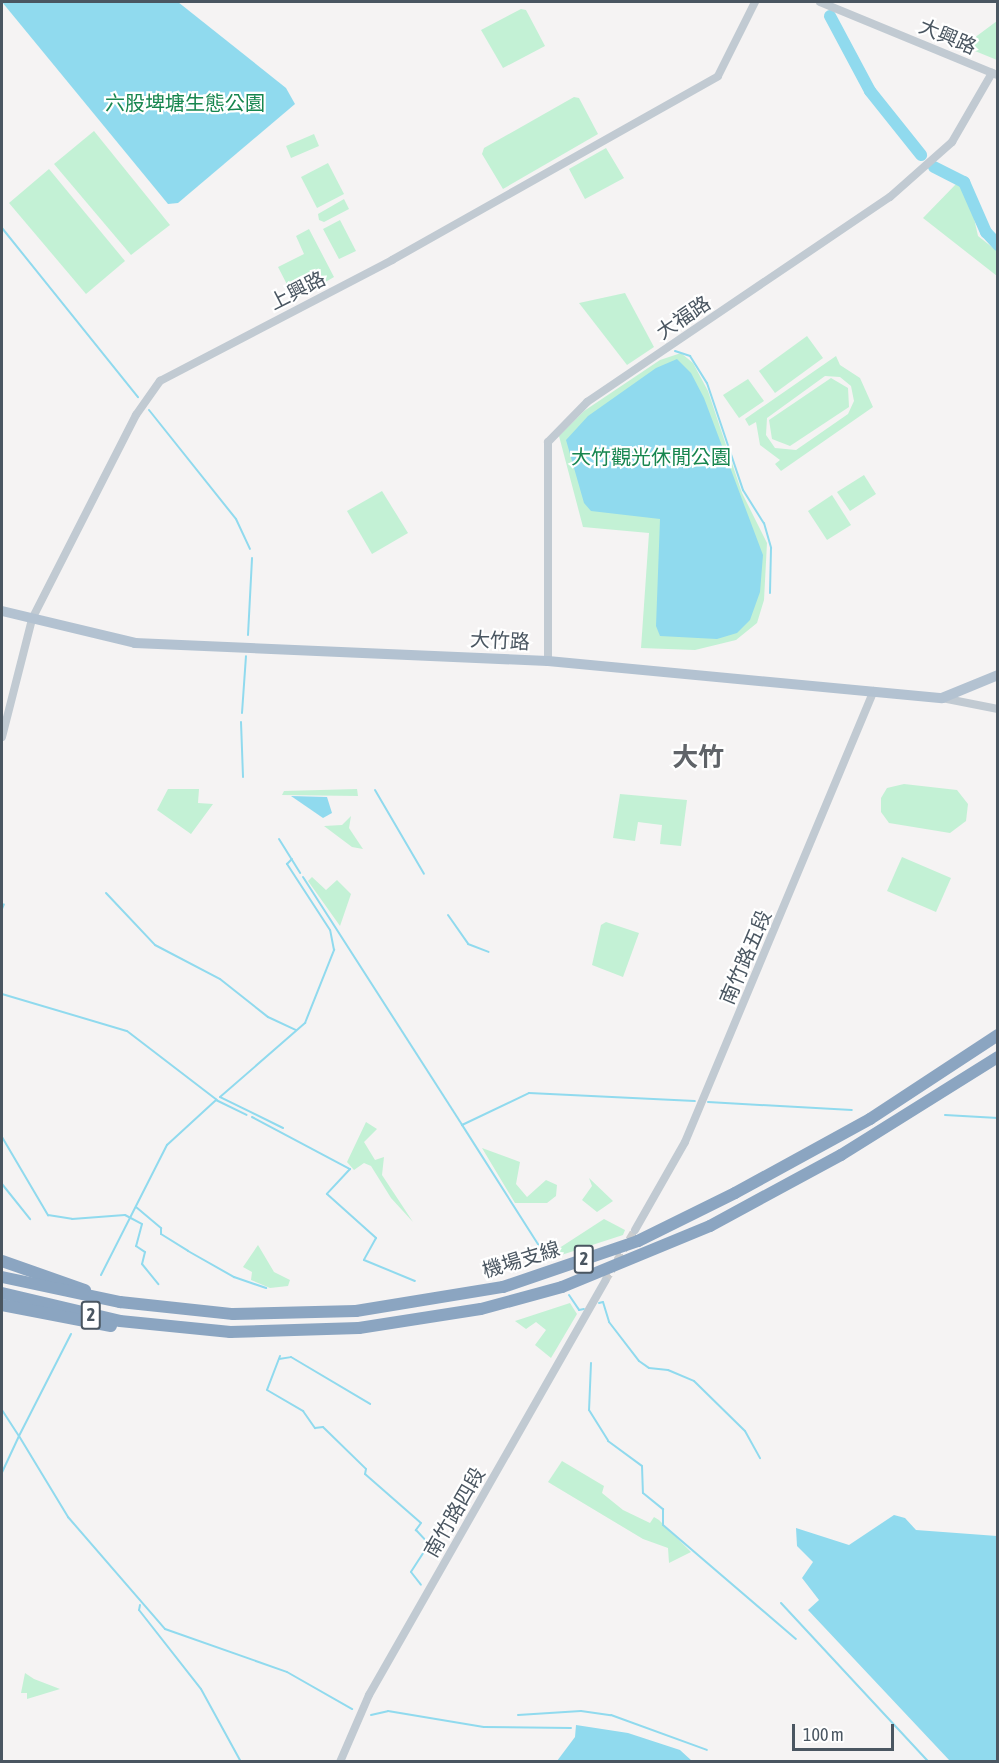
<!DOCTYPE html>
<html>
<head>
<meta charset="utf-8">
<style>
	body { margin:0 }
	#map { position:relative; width:999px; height:1763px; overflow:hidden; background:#f5f3f3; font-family:"Asap Condensed","Noto Sans TC",sans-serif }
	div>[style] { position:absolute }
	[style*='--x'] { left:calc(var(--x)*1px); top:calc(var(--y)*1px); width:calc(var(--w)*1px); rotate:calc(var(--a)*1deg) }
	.green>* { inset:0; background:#c3f1d5 }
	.water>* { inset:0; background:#90daee }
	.stream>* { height:2px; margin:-1px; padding:0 1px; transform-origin:1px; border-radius:1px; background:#90daee }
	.river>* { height:12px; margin:-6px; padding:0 6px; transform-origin:6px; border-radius:6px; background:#90daee }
	.minor-tunnel>* { height:8px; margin-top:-4px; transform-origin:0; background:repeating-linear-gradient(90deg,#caccce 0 8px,transparent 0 12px) }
	.minor>* { height:8px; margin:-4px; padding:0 4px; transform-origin:4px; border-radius:4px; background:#c1cad2 }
	.major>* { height:10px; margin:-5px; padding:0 5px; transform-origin:5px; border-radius:5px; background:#b3c2d1 }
	.highway>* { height:12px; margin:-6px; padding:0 6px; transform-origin:6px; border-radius:6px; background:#8ba5c1 }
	span { translate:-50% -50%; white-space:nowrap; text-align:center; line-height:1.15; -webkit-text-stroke:4.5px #fff; paint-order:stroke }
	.shield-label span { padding:2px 4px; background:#fff; border:2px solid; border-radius:4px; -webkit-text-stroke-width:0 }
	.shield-label { font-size:18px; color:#4a5661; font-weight:700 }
	.street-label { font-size:20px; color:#4a5661 }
	.park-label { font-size:20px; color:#17864f }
	.district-label { font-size:26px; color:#5f6368; font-weight:700 }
	.frame { position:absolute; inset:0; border:3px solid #4a5661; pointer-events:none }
	.scale { position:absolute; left:792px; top:1724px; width:102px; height:27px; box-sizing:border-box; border:3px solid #4a5661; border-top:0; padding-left:8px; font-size:18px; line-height:21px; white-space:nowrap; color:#4a5661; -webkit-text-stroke:4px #fff; paint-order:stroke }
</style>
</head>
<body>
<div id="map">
	<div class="green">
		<div style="clip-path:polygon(521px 9px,526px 10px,545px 46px,503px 68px,481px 30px)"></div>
		<div style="clip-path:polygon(997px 21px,997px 60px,953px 42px,958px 39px,966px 44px)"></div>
		<div style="clip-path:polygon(574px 97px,579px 98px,598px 134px,503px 189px,482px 154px,484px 148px)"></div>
		<div style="clip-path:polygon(94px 131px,170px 225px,131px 255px,54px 164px)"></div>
		<div style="clip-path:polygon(314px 134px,319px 146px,291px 158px,286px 146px)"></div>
		<div style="clip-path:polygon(606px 148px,624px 178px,585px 199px,569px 169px)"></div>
		<div style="clip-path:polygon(328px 163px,344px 194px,317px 208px,301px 177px)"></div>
		<div style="clip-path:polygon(49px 169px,125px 261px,86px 294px,9px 203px)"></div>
		<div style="clip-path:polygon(957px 183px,969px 196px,978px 236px,997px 251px,997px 276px,923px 218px)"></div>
		<div style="clip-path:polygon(344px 199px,349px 209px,324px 222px,319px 220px,318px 214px)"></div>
		<div style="clip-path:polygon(340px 220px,356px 251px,339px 259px,323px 229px)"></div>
		<div style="clip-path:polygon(309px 229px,334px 277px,295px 300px,278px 267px,304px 254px,296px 236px)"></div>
		<div style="clip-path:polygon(625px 293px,654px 347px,627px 365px,579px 303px)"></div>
		<div style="clip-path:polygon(807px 336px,823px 358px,775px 393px,759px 371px)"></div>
		<div style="clip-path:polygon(681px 353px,693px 363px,708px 391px,742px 493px,767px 543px,764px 600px,757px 623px,736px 640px,695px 650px,641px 648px,649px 533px,583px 527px,559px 436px,584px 411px,660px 360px)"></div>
		<div style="clip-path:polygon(evenodd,836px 356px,840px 365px,860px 378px,873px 407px,781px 471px,775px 464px,780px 460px,760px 445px,756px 422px,749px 426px,745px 419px,836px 356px,825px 376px,840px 377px,851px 386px,854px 401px,848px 414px,796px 450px,775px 448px,766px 435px,767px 418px,825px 376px)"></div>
		<div style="clip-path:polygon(831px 378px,848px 388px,849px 407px,790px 446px,772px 439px,769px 420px)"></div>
		<div style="clip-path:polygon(748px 379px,764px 401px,739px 418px,723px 395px)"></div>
		<div style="clip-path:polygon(864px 475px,876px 494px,850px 511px,837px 492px)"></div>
		<div style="clip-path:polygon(382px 491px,408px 533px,372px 554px,347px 511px)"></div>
		<div style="clip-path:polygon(832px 495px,851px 525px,827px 540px,808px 511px)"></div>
		<div style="clip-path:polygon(904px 784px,957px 790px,968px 804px,966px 821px,950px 833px,889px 823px,881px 812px,881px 798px,887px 788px)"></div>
		<div style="clip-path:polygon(168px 789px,199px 789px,198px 803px,213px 804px,191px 834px,157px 810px)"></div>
		<div style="clip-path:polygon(357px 789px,358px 796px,282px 795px,284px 791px)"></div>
		<div style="clip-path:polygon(620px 794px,687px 800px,681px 846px,660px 844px,662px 825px,638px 822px,635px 841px,613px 838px)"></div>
		<div style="clip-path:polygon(351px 816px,349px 828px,363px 849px,352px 847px,324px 826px,342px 825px)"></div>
		<div style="clip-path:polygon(902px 857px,951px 878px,936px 912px,887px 891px)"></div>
		<div style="clip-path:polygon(312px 877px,326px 890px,337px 880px,351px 894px,340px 926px,308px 881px)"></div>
		<div style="clip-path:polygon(606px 922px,639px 933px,623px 977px,592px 965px,601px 925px)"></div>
		<div style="clip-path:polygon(366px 1122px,377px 1129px,364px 1142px,375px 1160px,384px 1157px,382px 1175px,413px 1222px,391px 1198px,371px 1166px,364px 1163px,354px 1170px,347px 1162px)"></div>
		<div style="clip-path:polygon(482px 1148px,520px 1162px,516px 1184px,527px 1197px,546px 1180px,557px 1185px,556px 1196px,547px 1203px,515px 1203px)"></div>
		<div style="clip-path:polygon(589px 1178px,613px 1201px,597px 1212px,582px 1200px,592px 1186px)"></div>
		<div style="clip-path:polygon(604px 1219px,625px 1230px,623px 1235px,549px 1259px,547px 1256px)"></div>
		<div style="clip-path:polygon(258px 1245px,274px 1272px,290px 1280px,288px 1286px,270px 1288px,251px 1280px,252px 1272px,243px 1267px)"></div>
		<div style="clip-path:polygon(570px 1303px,577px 1314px,551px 1358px,535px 1345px,546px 1330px,536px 1322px,526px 1329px,515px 1321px)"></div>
		<div style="clip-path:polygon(562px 1461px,604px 1486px,602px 1493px,623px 1510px,650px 1523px,654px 1517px,659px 1520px,691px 1552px,669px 1563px,668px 1548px,643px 1539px,548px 1482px)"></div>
		<div style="clip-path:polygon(25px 1673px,34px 1679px,60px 1689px,27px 1699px,27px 1693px,21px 1693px)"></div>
	</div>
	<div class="water">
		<div style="clip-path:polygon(2px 2px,178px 2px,286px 88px,295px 104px,178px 203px,168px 204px)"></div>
		<div style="clip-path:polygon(677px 359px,691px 373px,704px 398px,763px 555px,760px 592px,750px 620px,737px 633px,717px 639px,660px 636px,656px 626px,660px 519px,591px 511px,584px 503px,566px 440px,588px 416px,656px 368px)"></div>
		<div style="clip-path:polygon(291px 796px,327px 797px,332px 813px,323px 818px)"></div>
		<div style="clip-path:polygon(894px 1515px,905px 1518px,916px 1530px,997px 1536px,997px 1761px,950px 1761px,808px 1610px,819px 1600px,802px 1578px,813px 1562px,797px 1546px,796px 1528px,849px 1545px)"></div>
		<div style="clip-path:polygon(576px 1725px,628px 1733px,680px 1750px,692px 1761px,557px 1761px,575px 1737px)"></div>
	</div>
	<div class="stream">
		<div style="--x:2;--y:228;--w:217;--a:51.2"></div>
		<div style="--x:675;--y:351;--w:16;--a:18"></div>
		<div style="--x:690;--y:356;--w:32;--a:58"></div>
		<div style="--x:707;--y:383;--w:113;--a:71.4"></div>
		<div style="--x:743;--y:490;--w:39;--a:58"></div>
		<div style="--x:764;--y:523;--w:26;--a:74"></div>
		<div style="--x:771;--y:548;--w:45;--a:91.3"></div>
		<div style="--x:149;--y:410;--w:139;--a:51.4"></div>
		<div style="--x:236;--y:519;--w:33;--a:65"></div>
		<div style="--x:248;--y:635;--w:77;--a:-87"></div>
		<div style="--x:242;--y:713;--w:57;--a:-86"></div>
		<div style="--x:241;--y:722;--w:55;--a:87.9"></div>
		<div style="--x:375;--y:790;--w:97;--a:59.7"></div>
		<div style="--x:279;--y:839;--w:40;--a:58"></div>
		<div style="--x:303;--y:877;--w:295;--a:57.3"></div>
		<div style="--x:106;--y:893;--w:71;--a:46.7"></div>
		<div style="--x:155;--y:945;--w:73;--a:27.6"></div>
		<div style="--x:220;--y:979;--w:61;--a:38.4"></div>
		<div style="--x:268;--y:1017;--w:31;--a:25"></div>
		<div style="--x:2;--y:909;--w:5;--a:-68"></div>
		<div style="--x:448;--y:915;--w:35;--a:55"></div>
		<div style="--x:468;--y:944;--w:22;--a:21"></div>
		<div style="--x:2;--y:994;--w:130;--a:16.5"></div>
		<div style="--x:127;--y:1031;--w:113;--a:37.5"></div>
		<div style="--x:708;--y:1102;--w:144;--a:3.2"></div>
		<div style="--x:945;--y:1115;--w:53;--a:3.2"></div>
		<div style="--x:252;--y:1117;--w:111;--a:28"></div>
		<div style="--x:350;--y:1169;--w:34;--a:133"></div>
		<div style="--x:327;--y:1194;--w:66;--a:41.9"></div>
		<div style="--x:376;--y:1238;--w:25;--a:119"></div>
		<div style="--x:364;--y:1260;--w:55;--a:22.4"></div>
		<div style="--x:283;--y:1128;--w:70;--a:-153.8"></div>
		<div style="--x:220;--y:1097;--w:113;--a:-41"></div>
		<div style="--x:305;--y:1023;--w:79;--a:-68.3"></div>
		<div style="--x:334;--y:950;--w:20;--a:-101"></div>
		<div style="--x:330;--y:930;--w:79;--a:-123.1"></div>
		<div style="--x:287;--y:864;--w:7;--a:-45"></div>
		<div style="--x:2;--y:1137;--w:91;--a:59.5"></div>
		<div style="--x:48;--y:1215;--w:24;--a:9"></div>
		<div style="--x:72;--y:1219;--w:53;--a:-4.3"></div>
		<div style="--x:125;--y:1215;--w:19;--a:28"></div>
		<div style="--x:142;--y:1224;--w:23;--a:105"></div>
		<div style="--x:136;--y:1246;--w:11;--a:34"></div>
		<div style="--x:145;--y:1252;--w:12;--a:104"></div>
		<div style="--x:142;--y:1264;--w:26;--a:51"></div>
		<div style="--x:2;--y:1184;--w:45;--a:51.3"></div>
		<div style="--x:136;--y:1207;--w:33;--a:40"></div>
		<div style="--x:161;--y:1228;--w:6;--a:90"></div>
		<div style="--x:161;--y:1234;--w:32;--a:32"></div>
		<div style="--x:188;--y:1251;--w:53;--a:29.5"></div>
		<div style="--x:234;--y:1277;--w:34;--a:19"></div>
		<div style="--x:543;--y:1252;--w:151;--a:-122.5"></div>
		<div style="--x:462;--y:1125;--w:74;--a:-25.5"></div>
		<div style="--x:529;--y:1093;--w:166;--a:2.8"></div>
		<div style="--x:101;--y:1275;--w:146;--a:-63.1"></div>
		<div style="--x:167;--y:1145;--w:67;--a:-42.6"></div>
		<div style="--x:216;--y:1100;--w:34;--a:26"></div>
		<div style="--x:569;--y:1295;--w:18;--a:56"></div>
		<div style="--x:579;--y:1310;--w:5;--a:-11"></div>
		<div style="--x:599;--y:1303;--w:4;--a:-14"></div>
		<div style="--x:603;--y:1302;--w:21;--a:73"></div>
		<div style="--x:609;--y:1322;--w:49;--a:52.4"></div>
		<div style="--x:639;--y:1361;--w:12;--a:35"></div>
		<div style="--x:649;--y:1368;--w:19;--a:6"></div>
		<div style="--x:668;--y:1370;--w:28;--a:23"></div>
		<div style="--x:694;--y:1381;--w:71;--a:44.4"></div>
		<div style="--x:745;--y:1431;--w:31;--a:61"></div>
		<div style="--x:71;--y:1334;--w:114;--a:117"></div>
		<div style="--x:19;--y:1436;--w:95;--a:58.8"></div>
		<div style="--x:68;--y:1517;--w:148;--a:49.1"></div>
		<div style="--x:165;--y:1629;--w:129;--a:19.4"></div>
		<div style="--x:287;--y:1672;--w:75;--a:29.6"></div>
		<div style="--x:280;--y:1356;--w:36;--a:111"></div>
		<div style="--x:267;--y:1390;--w:42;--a:30.3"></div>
		<div style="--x:303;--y:1411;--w:21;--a:55"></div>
		<div style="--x:315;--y:1428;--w:8;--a:-7"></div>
		<div style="--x:323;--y:1427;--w:60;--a:44.3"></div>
		<div style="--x:366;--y:1469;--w:5;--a:101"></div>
		<div style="--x:365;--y:1474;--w:74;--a:41.2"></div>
		<div style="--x:421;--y:1523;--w:9;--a:126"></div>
		<div style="--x:416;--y:1530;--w:19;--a:47"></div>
		<div style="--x:429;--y:1544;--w:33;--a:123"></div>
		<div style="--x:411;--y:1572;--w:16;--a:52"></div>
		<div style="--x:279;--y:1359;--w:12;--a:-9"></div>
		<div style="--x:291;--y:1357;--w:92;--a:30.7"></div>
		<div style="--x:591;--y:1363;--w:47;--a:92.4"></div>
		<div style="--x:589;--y:1410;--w:36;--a:58"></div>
		<div style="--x:608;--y:1441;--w:42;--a:36.3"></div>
		<div style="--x:642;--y:1466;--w:27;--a:88"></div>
		<div style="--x:643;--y:1493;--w:26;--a:39"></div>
		<div style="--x:663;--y:1509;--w:16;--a:90"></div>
		<div style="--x:663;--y:1525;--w:175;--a:40.6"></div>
		<div style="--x:2;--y:1410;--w:31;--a:57"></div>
		<div style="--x:19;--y:1436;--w:40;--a:115"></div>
		<div style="--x:781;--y:1603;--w:217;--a:47.1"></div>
		<div style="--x:140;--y:1605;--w:5;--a:101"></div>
		<div style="--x:139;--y:1610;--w:100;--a:51.9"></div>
		<div style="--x:201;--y:1689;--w:83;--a:61.3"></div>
		<div style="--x:371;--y:1715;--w:17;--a:-13"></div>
		<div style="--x:388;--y:1711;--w:97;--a:9.5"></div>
		<div style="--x:484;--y:1727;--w:87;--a:0.7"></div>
		<div style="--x:518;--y:1715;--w:63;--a:-3.6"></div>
		<div style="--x:581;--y:1711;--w:30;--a:8"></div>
		<div style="--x:611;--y:1715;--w:102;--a:20"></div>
	</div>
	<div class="river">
		<div style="--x:830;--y:16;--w:85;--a:61.9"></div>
		<div style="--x:870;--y:91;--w:82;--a:51.4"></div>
		<div style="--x:934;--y:167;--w:34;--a:27"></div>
		<div style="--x:964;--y:182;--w:55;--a:66.3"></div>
		<div style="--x:986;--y:232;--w:18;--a:47"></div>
	</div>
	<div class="minor-tunnel">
		<div style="--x:605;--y:1281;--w:59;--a:-59.5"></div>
	</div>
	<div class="minor">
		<div style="--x:820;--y:2;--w:191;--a:22.4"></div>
		<div style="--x:548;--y:661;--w:219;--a:-90"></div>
		<div style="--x:548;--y:442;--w:56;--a:-45.7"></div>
		<div style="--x:587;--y:402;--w:366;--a:-34.1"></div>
		<div style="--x:890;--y:197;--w:83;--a:-41.6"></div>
		<div style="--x:952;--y:142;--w:80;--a:-59.9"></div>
		<div style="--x:942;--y:698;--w:57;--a:11.1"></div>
		<div style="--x:2;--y:737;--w:122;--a:-75.7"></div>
		<div style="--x:32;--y:619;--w:229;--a:-63"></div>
		<div style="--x:136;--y:415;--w:42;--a:-54.8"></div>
		<div style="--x:160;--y:381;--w:262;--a:-27.5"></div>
		<div style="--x:392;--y:260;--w:374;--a:-29.4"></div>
		<div style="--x:718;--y:76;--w:83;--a:-63.4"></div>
		<div style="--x:635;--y:1230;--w:101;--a:-60.4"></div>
		<div style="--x:685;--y:1142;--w:489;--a:-67.3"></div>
		<div style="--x:340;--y:1762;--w:73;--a:-66.6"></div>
		<div style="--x:369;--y:1695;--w:477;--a:-60.3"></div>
	</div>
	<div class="major">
		<div style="--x:2;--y:611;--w:137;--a:13.5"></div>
		<div style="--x:135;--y:643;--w:413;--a:2.5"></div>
		<div style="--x:548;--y:661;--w:396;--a:5.4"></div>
		<div style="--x:942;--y:698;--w:61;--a:-22.3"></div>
	</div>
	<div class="highway">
		<div style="--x:2;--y:1261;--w:88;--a:19.3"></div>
		<div style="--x:2;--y:1277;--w:121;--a:12"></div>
		<div style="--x:120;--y:1302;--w:114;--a:6.1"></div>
		<div style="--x:233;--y:1314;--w:123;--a:-1.4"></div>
		<div style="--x:356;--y:1311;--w:149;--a:-9.3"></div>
		<div style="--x:503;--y:1287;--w:143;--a:-18.8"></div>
		<div style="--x:638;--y:1241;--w:108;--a:-26.3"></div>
		<div style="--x:735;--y:1193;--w:154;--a:-28.7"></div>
		<div style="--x:870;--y:1119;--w:153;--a:-33.3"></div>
		<div style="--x:2;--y:1293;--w:121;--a:13.3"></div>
		<div style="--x:120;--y:1321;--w:111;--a:5.7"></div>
		<div style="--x:230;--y:1332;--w:129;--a:-1.8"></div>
		<div style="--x:359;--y:1328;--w:123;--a:-8.9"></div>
		<div style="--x:481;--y:1309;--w:84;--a:-15.2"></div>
		<div style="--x:562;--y:1287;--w:160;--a:-22.4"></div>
		<div style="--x:710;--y:1226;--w:149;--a:-28.5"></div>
		<div style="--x:841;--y:1155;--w:185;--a:-32"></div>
		<div style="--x:2;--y:1305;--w:111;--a:10.9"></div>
	</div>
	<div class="shield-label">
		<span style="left:584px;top:1259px">2</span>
		<span style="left:91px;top:1315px">2</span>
	</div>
	<div class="street-label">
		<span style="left:948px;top:36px;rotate:23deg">大興路</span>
		<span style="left:297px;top:290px;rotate:-27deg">上興路</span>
		<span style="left:683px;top:317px;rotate:-34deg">大福路</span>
		<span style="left:500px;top:640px;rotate:3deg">大竹路</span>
		<span style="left:745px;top:957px;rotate:-67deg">南竹路五段</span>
		<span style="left:521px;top:1259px;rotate:-17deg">機場支線</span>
		<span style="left:454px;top:1512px;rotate:-60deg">南竹路四段</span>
	</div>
	<div class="park-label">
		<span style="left:185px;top:102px">六股埤塘生態公園</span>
		<span style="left:651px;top:456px">大竹觀光休閒公園</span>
	</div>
	<div class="district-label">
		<span style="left:698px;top:758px">大竹</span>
	</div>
	<div class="frame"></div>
	<div class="scale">100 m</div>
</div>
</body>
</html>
